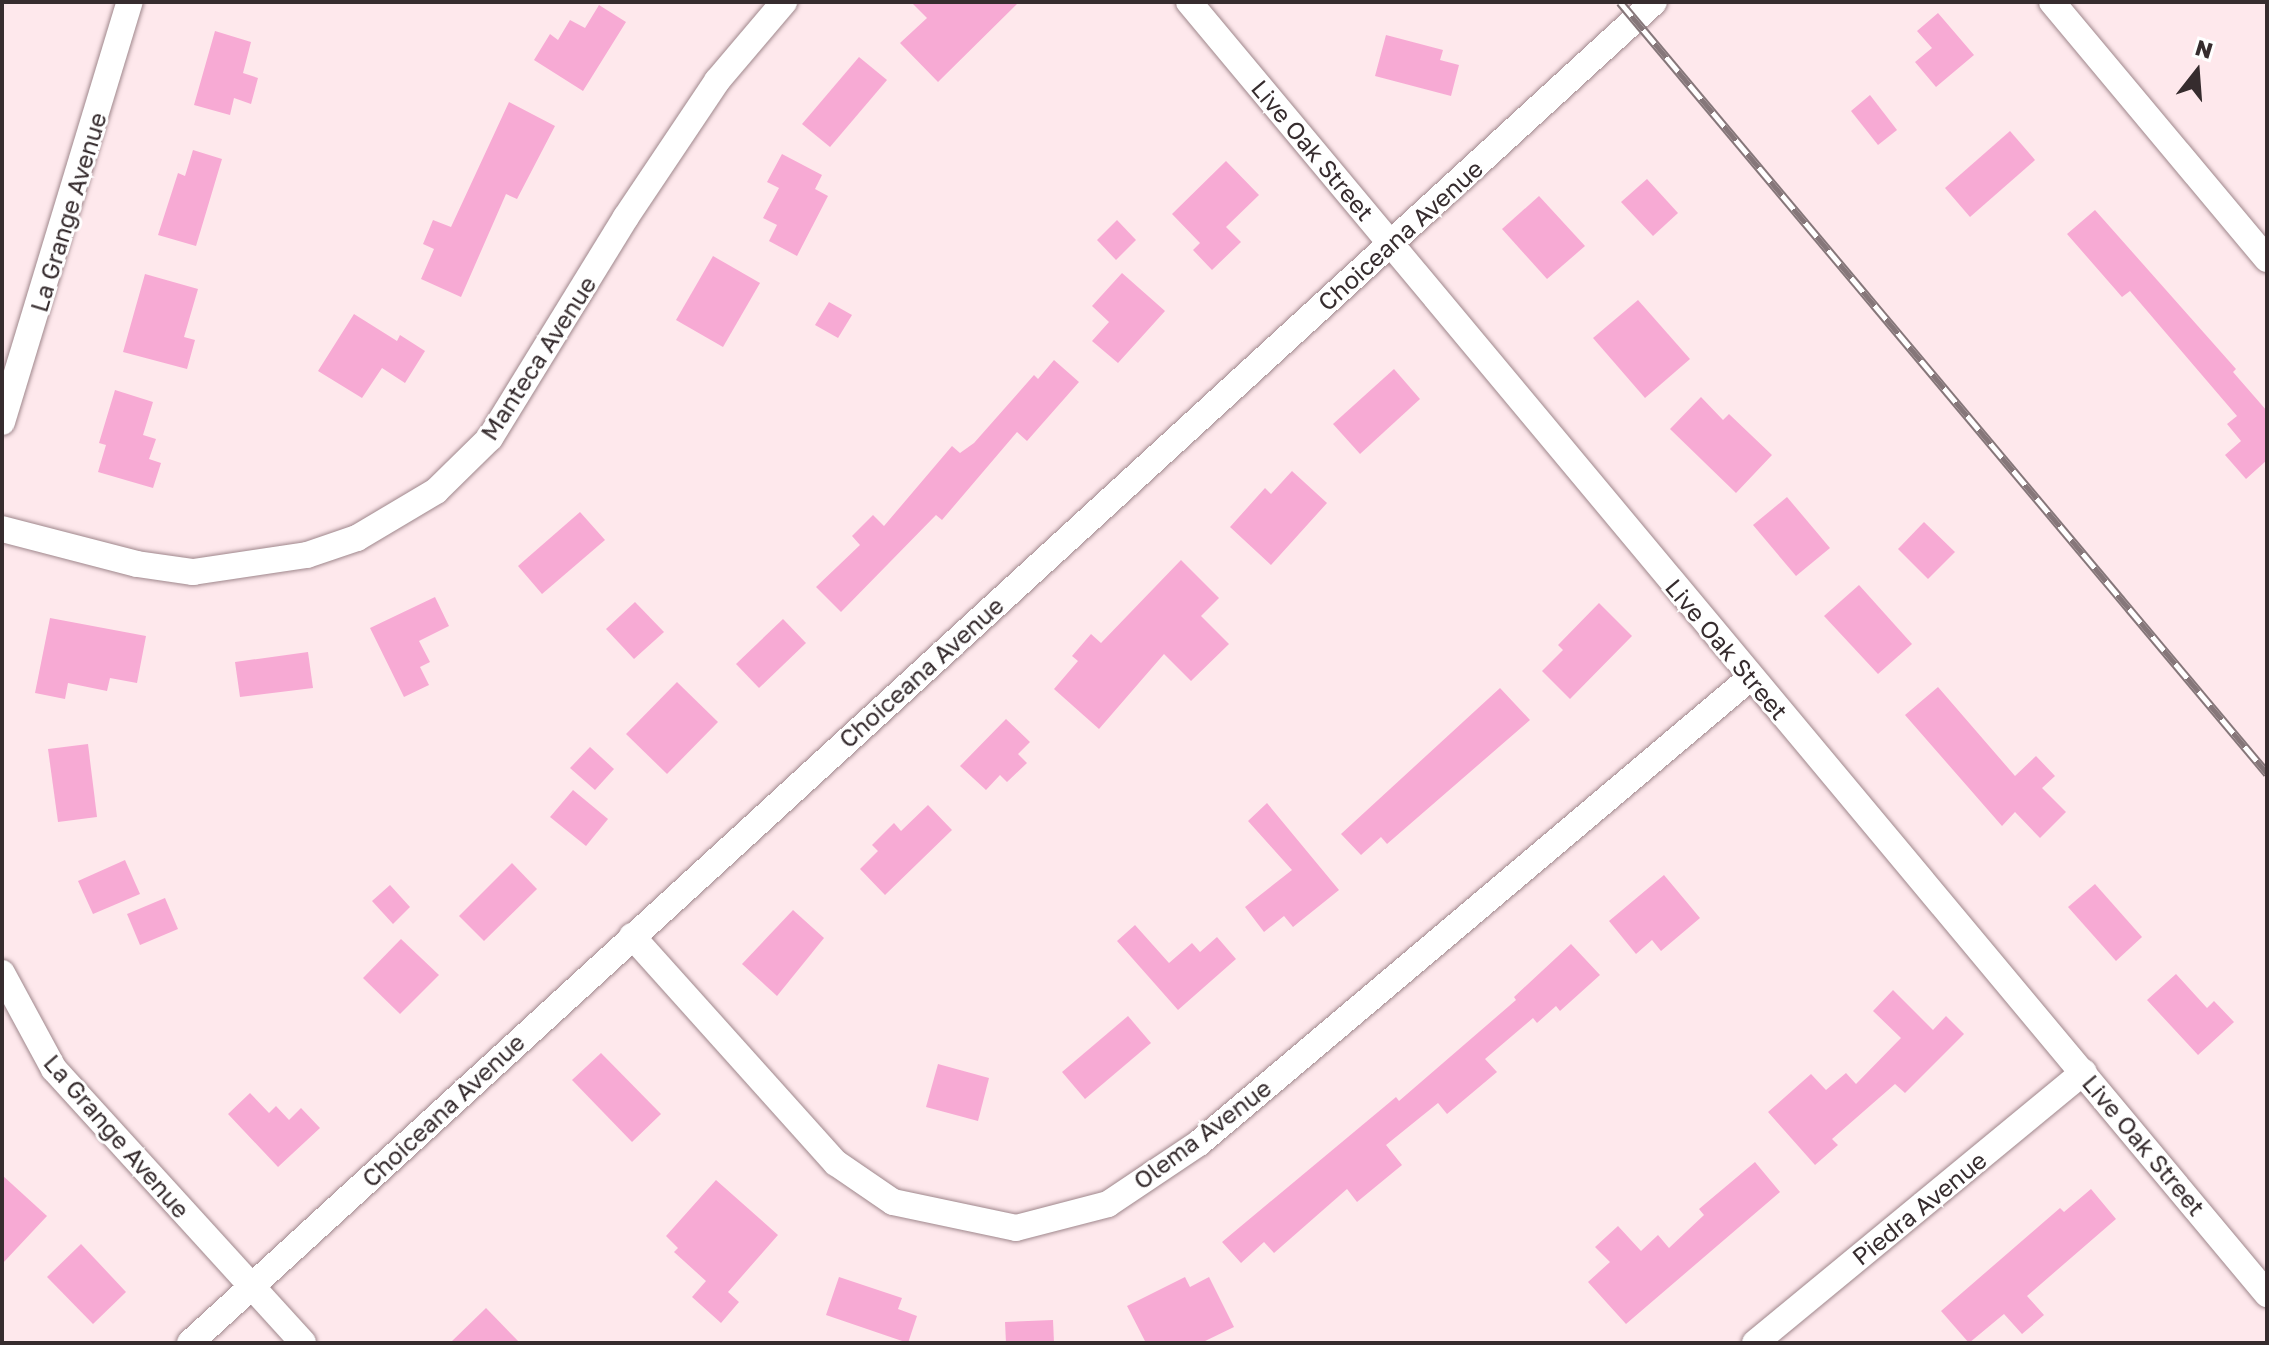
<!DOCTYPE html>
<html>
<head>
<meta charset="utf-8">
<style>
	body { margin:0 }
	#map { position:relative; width:2269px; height:1345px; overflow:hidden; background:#fee8ec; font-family:"Golos Text",sans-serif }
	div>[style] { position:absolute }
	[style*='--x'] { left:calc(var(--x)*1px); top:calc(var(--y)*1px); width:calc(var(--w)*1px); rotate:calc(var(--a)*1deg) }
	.building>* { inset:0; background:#f7aad4 }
	.roads { filter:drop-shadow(0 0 2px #9f878c) drop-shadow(0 0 2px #9f878c) }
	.minor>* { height:26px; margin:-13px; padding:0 13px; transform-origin:13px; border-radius:13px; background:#fff }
	.rail>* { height:9px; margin-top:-4.5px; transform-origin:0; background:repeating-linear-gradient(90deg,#fff 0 18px,#86777a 0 36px); box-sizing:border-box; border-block:2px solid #86777a }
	span { translate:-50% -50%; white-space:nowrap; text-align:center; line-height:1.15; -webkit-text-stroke:6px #fff; paint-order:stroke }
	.street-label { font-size:24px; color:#362c2e }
	.frame { position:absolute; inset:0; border:4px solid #362c2e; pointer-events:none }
	.north { position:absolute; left:2157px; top:32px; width:80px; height:80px; -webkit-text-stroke:6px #fff; paint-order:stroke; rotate:17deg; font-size:22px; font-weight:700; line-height:32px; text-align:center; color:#362c2e }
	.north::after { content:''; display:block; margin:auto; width:28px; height:36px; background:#362c2e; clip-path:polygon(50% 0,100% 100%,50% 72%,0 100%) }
</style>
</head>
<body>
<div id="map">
	<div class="building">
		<div style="clip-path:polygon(911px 2px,1019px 2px,938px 82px,900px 43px,927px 18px)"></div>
		<div style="clip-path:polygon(599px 5px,626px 22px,583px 91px,534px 60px,550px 34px,558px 40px,570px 20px,585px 28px)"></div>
		<div style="clip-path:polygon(1938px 13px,1974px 55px,1936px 87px,1915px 62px,1932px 48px,1917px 31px)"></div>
		<div style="clip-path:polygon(215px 31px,251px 42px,243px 73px,258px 78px,251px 104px,234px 98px,230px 115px,194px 105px)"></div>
		<div style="clip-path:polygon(1386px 35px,1443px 50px,1440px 60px,1459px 65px,1451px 96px,1375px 76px)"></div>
		<div style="clip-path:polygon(859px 57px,887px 80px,830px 147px,802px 124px)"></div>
		<div style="clip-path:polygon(1870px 95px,1897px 130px,1878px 145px,1851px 111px)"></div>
		<div style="clip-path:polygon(509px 102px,555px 126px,517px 199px,506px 194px,461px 297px,421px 279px,434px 249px,423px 244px,433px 220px,451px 227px)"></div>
		<div style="clip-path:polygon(2010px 131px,2035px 160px,1970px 217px,1945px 188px)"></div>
		<div style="clip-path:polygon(193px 150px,222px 159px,196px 246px,158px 235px,178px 173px,185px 176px)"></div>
		<div style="clip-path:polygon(782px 154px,822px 175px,815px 189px,828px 196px,797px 256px,769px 241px,777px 225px,763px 218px,779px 188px,767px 182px)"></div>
		<div style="clip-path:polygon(1226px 161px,1259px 195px,1226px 227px,1241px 242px,1212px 270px,1193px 250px,1200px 243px,1172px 214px)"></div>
		<div style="clip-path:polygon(1647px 179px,1678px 213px,1653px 236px,1621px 202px)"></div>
		<div style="clip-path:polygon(1539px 196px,1585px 246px,1547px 279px,1502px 229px)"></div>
		<div style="clip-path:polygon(2095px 210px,2236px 369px,2233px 372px,2267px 411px,2267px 460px,2246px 479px,2225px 455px,2241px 441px,2227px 424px,2237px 416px,2130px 291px,2122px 297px,2067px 234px)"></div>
		<div style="clip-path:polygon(1117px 220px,1136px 240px,1116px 260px,1097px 240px)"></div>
		<div style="clip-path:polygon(713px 256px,760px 283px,723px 347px,676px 320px)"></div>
		<div style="clip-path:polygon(1122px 273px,1165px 311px,1118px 363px,1092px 341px,1109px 322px,1092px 306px)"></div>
		<div style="clip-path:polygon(145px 274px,198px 289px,184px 337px,195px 340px,187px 369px,123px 352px)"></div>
		<div style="clip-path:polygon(1638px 300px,1690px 359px,1645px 398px,1593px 338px)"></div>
		<div style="clip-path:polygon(829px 302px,852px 315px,838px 338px,815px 325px)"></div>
		<div style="clip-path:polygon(354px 314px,397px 341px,400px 335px,425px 351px,405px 383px,382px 368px,362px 398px,318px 371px)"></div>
		<div style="clip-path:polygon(1054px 360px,1079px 382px,1027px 441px,1017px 432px,942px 520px,936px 515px,841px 612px,816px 587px,860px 545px,852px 536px,873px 515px,884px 526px,952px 446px,960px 453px,974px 443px,1034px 375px,1038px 379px)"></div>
		<div style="clip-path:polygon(1394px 369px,1420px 399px,1360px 454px,1333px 424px)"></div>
		<div style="clip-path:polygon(115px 390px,153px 402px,143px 435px,156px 439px,149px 459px,161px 463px,153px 488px,98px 472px,106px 445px,99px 443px)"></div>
		<div style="clip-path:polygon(1701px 397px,1723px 420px,1729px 414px,1772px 455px,1736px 493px,1670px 429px)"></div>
		<div style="clip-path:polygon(1292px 471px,1327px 503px,1271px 565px,1230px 527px,1265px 488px,1271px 494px)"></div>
		<div style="clip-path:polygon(1787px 497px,1830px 548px,1796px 576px,1753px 525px)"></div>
		<div style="clip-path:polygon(580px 512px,605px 540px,542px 594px,518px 566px)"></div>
		<div style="clip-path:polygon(1924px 522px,1955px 552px,1928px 579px,1898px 549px)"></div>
		<div style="clip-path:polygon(1181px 560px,1219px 598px,1201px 616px,1229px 644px,1191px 681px,1164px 654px,1099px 729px,1054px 689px,1078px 661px,1072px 656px,1091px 634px,1101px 643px)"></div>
		<div style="clip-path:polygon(1859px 585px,1912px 644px,1878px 674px,1824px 616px)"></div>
		<div style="clip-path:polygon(435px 597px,449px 626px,419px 641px,430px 662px,420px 667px,429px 685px,404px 697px,370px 628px)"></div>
		<div style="clip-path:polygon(635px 602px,664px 632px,634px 659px,606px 629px)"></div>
		<div style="clip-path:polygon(1599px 603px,1632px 636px,1570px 699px,1542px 671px,1563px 650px,1558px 645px)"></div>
		<div style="clip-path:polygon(50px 618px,146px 636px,137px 683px,110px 678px,107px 691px,68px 683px,65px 699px,35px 693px)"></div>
		<div style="clip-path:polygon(783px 619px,806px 643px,759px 688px,736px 664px)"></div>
		<div style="clip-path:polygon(308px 652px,313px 688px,240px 697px,235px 662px)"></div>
		<div style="clip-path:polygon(677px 682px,718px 722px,667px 774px,626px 734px)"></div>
		<div style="clip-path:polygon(1938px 687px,2015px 776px,2036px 756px,2055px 776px,2042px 788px,2066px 812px,2040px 838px,2015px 812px,2002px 826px,1905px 715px)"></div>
		<div style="clip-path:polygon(1500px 688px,1530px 720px,1387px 844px,1381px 837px,1361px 855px,1341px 834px)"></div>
		<div style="clip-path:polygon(1006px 719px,1030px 742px,1018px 754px,1027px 763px,1007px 782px,1000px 775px,986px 790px,960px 766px)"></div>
		<div style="clip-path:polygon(88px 744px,97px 817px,58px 822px,48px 749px)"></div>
		<div style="clip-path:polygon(590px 747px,614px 769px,595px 790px,570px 768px)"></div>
		<div style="clip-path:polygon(573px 790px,608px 819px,586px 846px,550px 817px)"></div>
		<div style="clip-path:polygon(1267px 803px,1339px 890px,1293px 927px,1284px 916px,1264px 932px,1245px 907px,1292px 870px,1248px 821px)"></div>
		<div style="clip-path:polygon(928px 805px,952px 830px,885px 895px,860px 869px,878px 851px,872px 845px,894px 823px,901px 831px)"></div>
		<div style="clip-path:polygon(125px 860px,140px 894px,93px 914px,78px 881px)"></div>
		<div style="clip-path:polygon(512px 863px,537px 889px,484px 941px,459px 916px)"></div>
		<div style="clip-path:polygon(1664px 875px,1700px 918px,1661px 951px,1652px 940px,1636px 954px,1609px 921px)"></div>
		<div style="clip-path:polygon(2095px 884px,2142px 937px,2116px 961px,2068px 907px)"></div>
		<div style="clip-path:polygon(390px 885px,410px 907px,393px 924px,372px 901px)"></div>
		<div style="clip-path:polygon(165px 898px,178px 929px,140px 945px,127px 914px)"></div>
		<div style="clip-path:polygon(793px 910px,824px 938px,777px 996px,742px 964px)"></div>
		<div style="clip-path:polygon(1135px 925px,1169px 963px,1192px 943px,1200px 952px,1217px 937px,1236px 959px,1178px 1010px,1117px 941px)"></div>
		<div style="clip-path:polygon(401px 939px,439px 975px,400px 1014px,363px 978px)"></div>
		<div style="clip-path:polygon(1571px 944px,1600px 975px,1560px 1011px,1556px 1006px,1537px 1023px,1533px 1018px,1485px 1059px,1497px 1072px,1447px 1114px,1438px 1103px,1386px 1145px,1402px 1165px,1357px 1202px,1347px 1189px,1274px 1253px,1264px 1242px,1241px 1263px,1222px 1242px,1396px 1097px,1399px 1101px,1516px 1000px,1514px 997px)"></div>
		<div style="clip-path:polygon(2176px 974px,2207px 1008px,2214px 1001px,2234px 1022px,2198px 1055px,2147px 1000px)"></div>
		<div style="clip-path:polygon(1893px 990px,1933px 1030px,1946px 1016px,1964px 1034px,1905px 1093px,1895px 1084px,1832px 1139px,1838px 1145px,1815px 1165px,1768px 1112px,1811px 1074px,1826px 1090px,1846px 1073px,1856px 1084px,1901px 1038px,1873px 1011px)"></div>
		<div style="clip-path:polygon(1128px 1016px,1151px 1043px,1085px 1099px,1062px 1072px)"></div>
		<div style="clip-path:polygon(601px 1053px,661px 1114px,632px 1142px,572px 1080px)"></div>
		<div style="clip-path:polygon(938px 1064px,989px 1078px,978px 1121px,926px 1107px)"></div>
		<div style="clip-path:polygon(250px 1093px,269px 1113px,276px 1106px,289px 1120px,301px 1108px,320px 1128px,278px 1167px,228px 1114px)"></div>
		<div style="clip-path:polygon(1755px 1162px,1780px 1192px,1626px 1324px,1588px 1282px,1610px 1262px,1595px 1247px,1618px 1226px,1641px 1251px,1658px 1235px,1669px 1248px,1704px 1215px,1699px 1209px)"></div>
		<div style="clip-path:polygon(2px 1175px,47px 1216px,2px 1264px)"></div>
		<div style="clip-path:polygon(716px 1180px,778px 1235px,728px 1292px,739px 1302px,721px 1323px,692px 1297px,706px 1281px,674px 1252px,678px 1248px,666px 1236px)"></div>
		<div style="clip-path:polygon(2091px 1189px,2116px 1219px,2027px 1296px,2044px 1315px,2022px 1334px,2004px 1314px,1969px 1343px,1941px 1311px,2060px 1208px,2064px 1212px)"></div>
		<div style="clip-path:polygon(81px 1244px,126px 1292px,93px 1324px,47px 1277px)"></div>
		<div style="clip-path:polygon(839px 1277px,902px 1298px,898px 1309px,917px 1316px,908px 1343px,826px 1315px)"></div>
		<div style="clip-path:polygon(1185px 1277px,1190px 1287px,1209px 1277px,1234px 1327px,1201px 1343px,1146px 1343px,1127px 1306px)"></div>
		<div style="clip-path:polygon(486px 1308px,520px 1343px,450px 1343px)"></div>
		<div style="clip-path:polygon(1053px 1320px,1054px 1343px,1006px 1343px,1005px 1322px)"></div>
	</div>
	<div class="roads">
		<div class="minor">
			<div style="--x:1189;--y:2;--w:1683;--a:50.16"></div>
			<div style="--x:2052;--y:2;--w:335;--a:50.1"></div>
			<div style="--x:2;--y:422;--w:439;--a:-73.1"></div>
			<div style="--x:2;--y:529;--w:139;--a:14.5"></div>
			<div style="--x:137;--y:564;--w:57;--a:8.1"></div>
			<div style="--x:193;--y:572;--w:115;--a:-8.5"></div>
			<div style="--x:307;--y:555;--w:53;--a:-18.8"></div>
			<div style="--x:357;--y:538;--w:92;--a:-30.7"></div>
			<div style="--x:436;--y:491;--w:76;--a:-44.5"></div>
			<div style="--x:490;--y:438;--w:259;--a:-58.4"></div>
			<div style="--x:626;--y:217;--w:164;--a:-56.2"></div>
			<div style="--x:717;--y:81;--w:104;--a:-49.7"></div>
			<div style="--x:632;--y:936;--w:305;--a:48.1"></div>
			<div style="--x:836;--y:1163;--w:69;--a:34.4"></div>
			<div style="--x:893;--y:1202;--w:126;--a:11.9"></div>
			<div style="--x:1016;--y:1228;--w:95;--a:-14.6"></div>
			<div style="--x:1108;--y:1204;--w:110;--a:-33.8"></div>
			<div style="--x:1199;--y:1143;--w:721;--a:-40.16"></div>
			<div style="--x:2;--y:973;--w:109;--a:61.6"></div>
			<div style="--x:54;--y:1069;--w:370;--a:47.7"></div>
			<div style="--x:190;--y:1343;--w:1985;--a:-42.49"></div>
			<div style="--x:1755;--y:1343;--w:426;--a:-39.5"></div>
		</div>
	</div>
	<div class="rail">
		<div style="--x:1620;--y:2;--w:1007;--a:50"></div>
	</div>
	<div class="street-label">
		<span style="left:1313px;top:150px;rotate:50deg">Live Oak Street</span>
		<span style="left:68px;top:212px;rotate:-73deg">La Grange Avenue</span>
		<span style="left:1400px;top:235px;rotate:-42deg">Choiceana Avenue</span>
		<span style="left:538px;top:358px;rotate:-57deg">Manteca Avenue</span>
		<span style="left:1727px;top:649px;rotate:50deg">Live Oak Street</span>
		<span style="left:921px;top:672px;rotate:-42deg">Choiceana Avenue</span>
		<span style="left:443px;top:1110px;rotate:-43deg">Choiceana Avenue</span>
		<span style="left:1202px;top:1134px;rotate:-37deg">Olema Avenue</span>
		<span style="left:117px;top:1136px;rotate:49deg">La Grange Avenue</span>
		<span style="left:2144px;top:1145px;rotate:50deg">Live Oak Street</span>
		<span style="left:1919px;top:1208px;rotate:-39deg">Piedra Avenue</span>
	</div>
	<div class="frame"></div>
	<div class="north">N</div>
</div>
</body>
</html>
